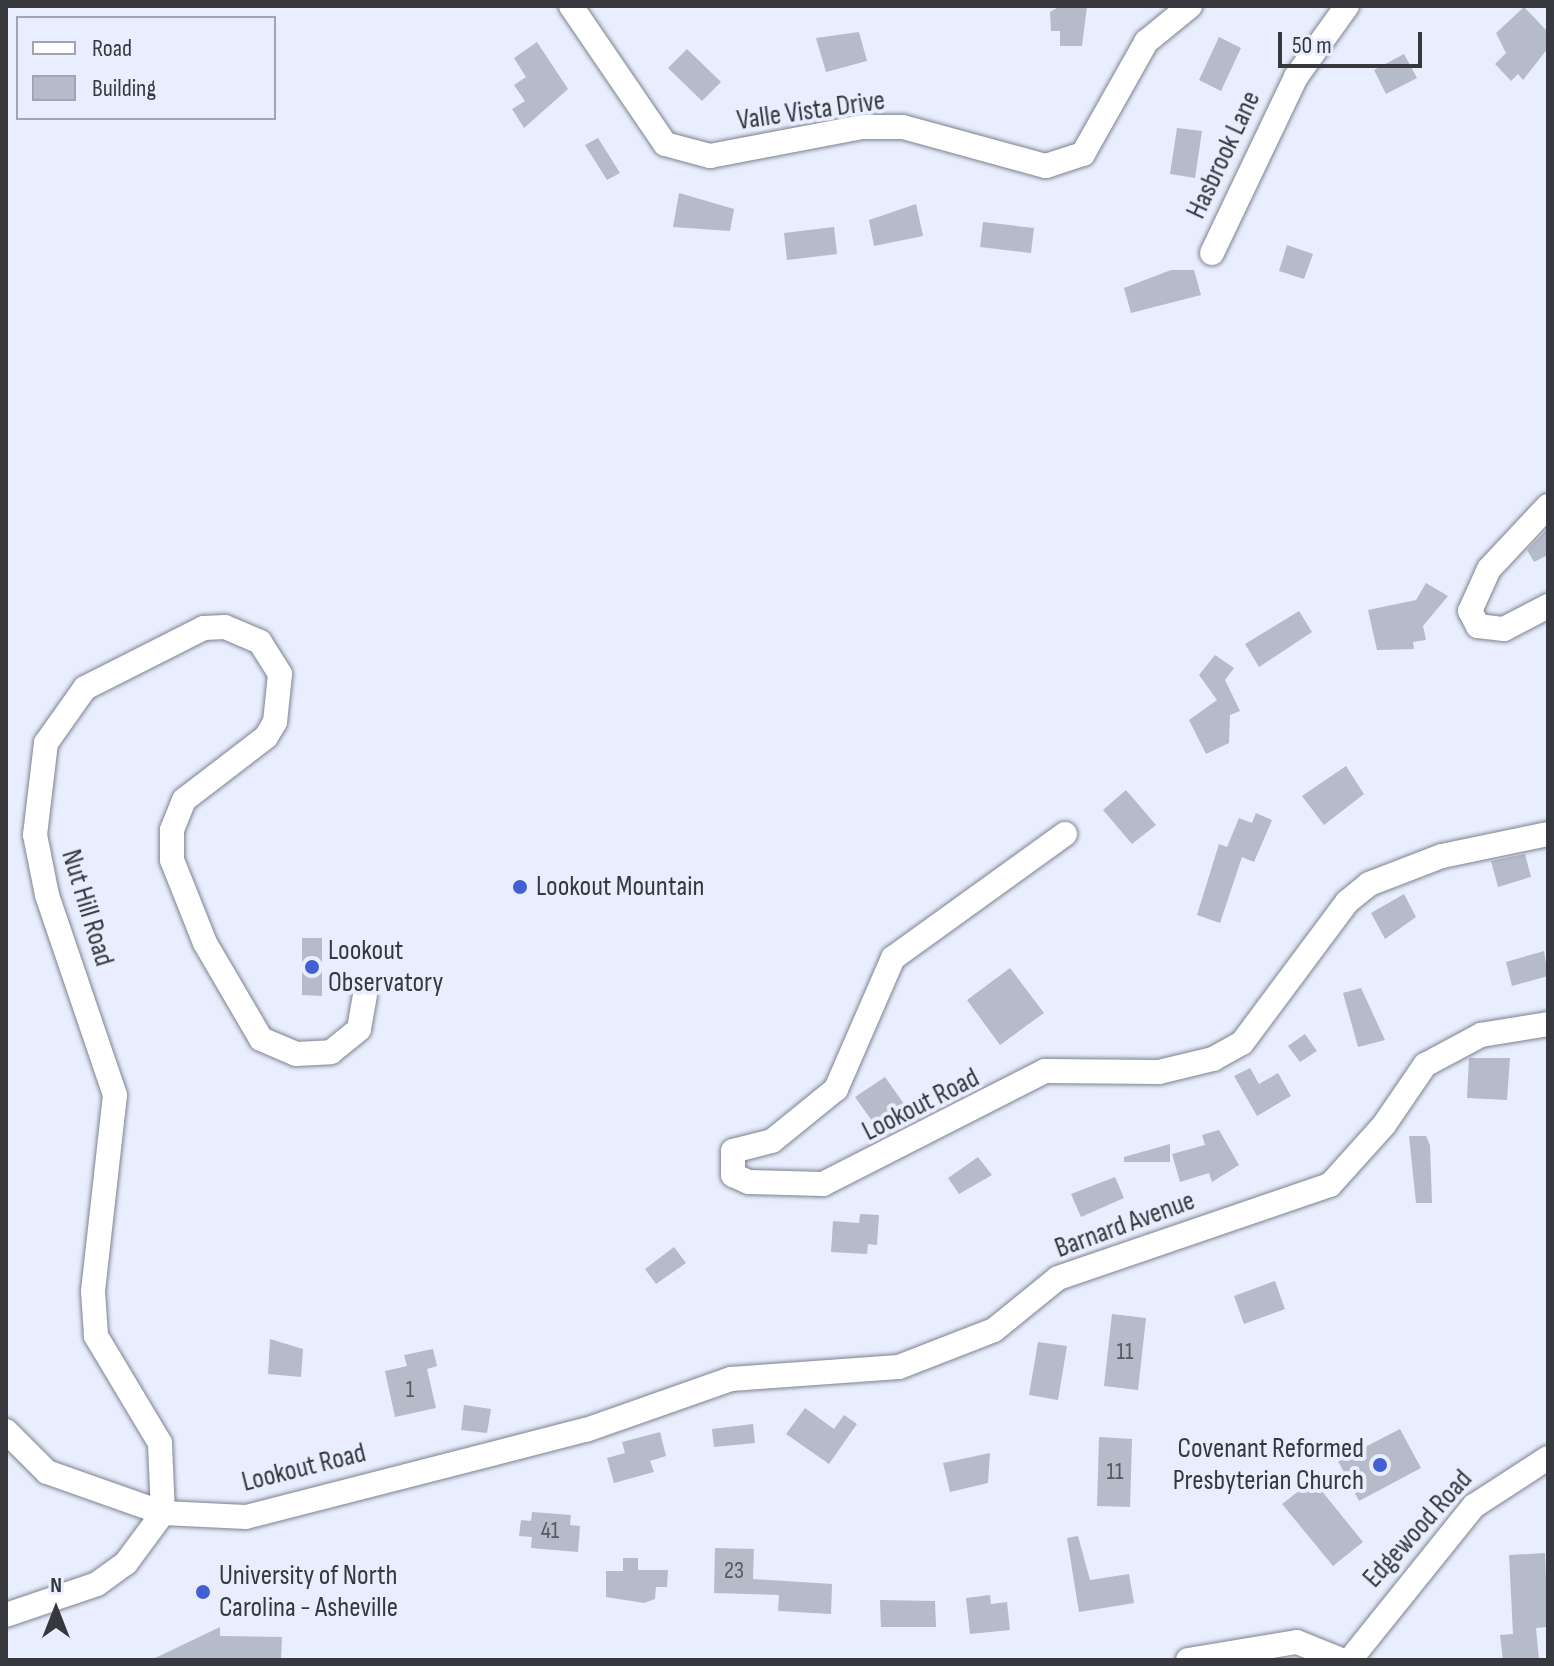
<!DOCTYPE html>
<html>
<head>
<meta charset="utf-8">
<style>
	body { margin:0 }
	#map { position:relative; width:1554px; height:1666px; overflow:hidden; background:#e8eefd; font-family:"Sofia Sans Condensed",sans-serif }
	div>[style] { position:absolute }
	[style*='--x'] { left:calc(var(--x)*1px); top:calc(var(--y)*1px); width:calc(var(--w)*1px); rotate:calc(var(--a)*1deg) }
	.building>* { inset:0; background:#b5bbc9 }
	.roads { filter:drop-shadow(0 0 2px #7d828f) drop-shadow(0 0 2px #7d828f) }
	.minor>* { height:24px; margin:-12px; padding:0 12px; transform-origin:12px; border-radius:12px; background:#fff }
	.dots>* { width:22px; height:22px; translate:-50% -50%; box-sizing:border-box; border:4px solid #e8eefd; border-radius:50% }
	span { translate:-50% -50%; white-space:nowrap; text-align:center; line-height:1.15; -webkit-text-stroke:8px #e8eefd; paint-order:stroke }
	.number-label { font-size:24px; color:#565961 }
	.number-label span { -webkit-text-stroke-width:0 }
	.street-label { font-size:28px; color:#36383e }
	.poi-label { font-size:28px; color:#36383e }
	.left { translate:0 -50%; text-align:left }
	.right { translate:-100% -50%; text-align:right }
	.frame { position:absolute; inset:0; border:8px solid #36383e; pointer-events:none }
	.legend { position:absolute; left:16px; top:16px; width:260px; height:104px; box-sizing:border-box; background:#e8eefd; border:2px solid #a1a5b1; margin:0; padding:10px 14px; list-style:none; font-size:24px; color:#36383e }
	.legend li { display:flex; align-items:center; gap:16px; height:40px }
	.legend b { width:40px; border:2px solid #a1a5b1 }
	.north { position:absolute; left:16px; top:1570px; width:80px; height:80px; -webkit-text-stroke:6px #e8eefd; paint-order:stroke; rotate:0deg; font-size:22px; font-weight:700; line-height:32px; text-align:center; color:#36383e }
	.north::after { content:''; display:block; margin:auto; width:28px; height:36px; background:#36383e; clip-path:polygon(50% 0,100% 100%,50% 72%,0 100%) }
	.scale { position:absolute; left:1278px; top:32px; width:144px; height:36px; box-sizing:border-box; border:4px solid #36383e; border-top:0; padding-left:10px; font-size:24px; line-height:28px; white-space:nowrap; color:#36383e; -webkit-text-stroke:6px #e8eefd; paint-order:stroke }
</style>
</head>
<body>
<div id="map">
	<div class="building">
		<div style="clip-path:polygon(1060px 6px,1087px 6px,1082px 46px,1060px 46px,1060px 31px,1051px 31px,1050px 12px)"></div>
		<div style="clip-path:polygon(1524px 7px,1548px 32px,1548px 48px,1523px 80px,1518px 74px,1511px 81px,1495px 64px,1506px 53px,1496px 33px)"></div>
		<div style="clip-path:polygon(859px 32px,867px 61px,826px 72px,816px 38px)"></div>
		<div style="clip-path:polygon(1219px 37px,1241px 48px,1221px 91px,1199px 80px)"></div>
		<div style="clip-path:polygon(537px 42px,568px 89px,524px 128px,512px 109px,525px 101px,514px 85px,526px 77px,514px 58px)"></div>
		<div style="clip-path:polygon(687px 49px,721px 82px,702px 101px,668px 68px)"></div>
		<div style="clip-path:polygon(1404px 54px,1417px 78px,1386px 94px,1374px 70px)"></div>
		<div style="clip-path:polygon(1177px 128px,1202px 131px,1195px 178px,1170px 174px)"></div>
		<div style="clip-path:polygon(598px 138px,620px 173px,607px 180px,585px 145px)"></div>
		<div style="clip-path:polygon(679px 193px,734px 209px,730px 231px,673px 227px)"></div>
		<div style="clip-path:polygon(916px 204px,923px 236px,874px 246px,869px 220px)"></div>
		<div style="clip-path:polygon(983px 222px,1034px 228px,1031px 253px,980px 247px)"></div>
		<div style="clip-path:polygon(834px 227px,837px 254px,787px 260px,784px 233px)"></div>
		<div style="clip-path:polygon(1287px 245px,1313px 254px,1304px 279px,1279px 271px)"></div>
		<div style="clip-path:polygon(1171px 270px,1194px 270px,1201px 295px,1131px 313px,1124px 288px)"></div>
		<div style="clip-path:polygon(1548px 528px,1548px 555px,1534px 562px,1527px 550px)"></div>
		<div style="clip-path:polygon(1426px 583px,1448px 596px,1423px 626px,1426px 640px,1413px 642px,1414px 649px,1377px 650px,1368px 610px,1416px 600px)"></div>
		<div style="clip-path:polygon(1299px 611px,1312px 632px,1259px 667px,1245px 644px)"></div>
		<div style="clip-path:polygon(1215px 655px,1234px 668px,1225px 680px,1240px 711px,1230px 715px,1229px 743px,1206px 754px,1189px 720px,1217px 700px,1199px 675px)"></div>
		<div style="clip-path:polygon(1346px 766px,1364px 794px,1324px 825px,1302px 796px)"></div>
		<div style="clip-path:polygon(1126px 790px,1156px 825px,1132px 844px,1103px 810px)"></div>
		<div style="clip-path:polygon(1256px 813px,1272px 820px,1254px 862px,1242px 857px,1220px 923px,1197px 915px,1219px 844px,1227px 847px,1239px 818px,1252px 823px)"></div>
		<div style="clip-path:polygon(1525px 854px,1531px 877px,1498px 887px,1491px 861px)"></div>
		<div style="clip-path:polygon(1404px 894px,1416px 917px,1385px 939px,1371px 913px)"></div>
		<div style="clip-path:polygon(302px 938px,322px 938px,322px 996px,302px 995px)"></div>
		<div style="clip-path:polygon(1544px 951px,1548px 976px,1512px 986px,1506px 962px)"></div>
		<div style="clip-path:polygon(1010px 968px,1044px 1013px,1000px 1045px,967px 1000px)"></div>
		<div style="clip-path:polygon(1361px 988px,1385px 1040px,1358px 1047px,1343px 993px)"></div>
		<div style="clip-path:polygon(1305px 1034px,1317px 1051px,1300px 1062px,1288px 1046px)"></div>
		<div style="clip-path:polygon(1469px 1058px,1510px 1058px,1507px 1100px,1467px 1098px)"></div>
		<div style="clip-path:polygon(1250px 1068px,1259px 1084px,1278px 1073px,1291px 1096px,1257px 1116px,1234px 1076px)"></div>
		<div style="clip-path:polygon(885px 1077px,907px 1108px,877px 1128px,855px 1097px)"></div>
		<div style="clip-path:polygon(1219px 1130px,1239px 1165px,1212px 1182px,1209px 1173px,1180px 1182px,1172px 1154px,1205px 1145px,1202px 1135px)"></div>
		<div style="clip-path:polygon(1409px 1136px,1426px 1136px,1430px 1145px,1432px 1203px,1416px 1203px)"></div>
		<div style="clip-path:polygon(1170px 1144px,1170px 1162px,1124px 1162px,1124px 1157px)"></div>
		<div style="clip-path:polygon(978px 1157px,992px 1175px,959px 1194px,948px 1178px)"></div>
		<div style="clip-path:polygon(1115px 1177px,1124px 1198px,1081px 1217px,1071px 1194px)"></div>
		<div style="clip-path:polygon(860px 1214px,879px 1215px,877px 1245px,868px 1244px,867px 1254px,831px 1252px,833px 1221px,859px 1223px)"></div>
		<div style="clip-path:polygon(674px 1247px,686px 1263px,656px 1284px,645px 1269px)"></div>
		<div style="clip-path:polygon(1275px 1281px,1285px 1309px,1244px 1324px,1234px 1296px)"></div>
		<div style="clip-path:polygon(1112px 1314px,1146px 1318px,1138px 1390px,1104px 1386px)"></div>
		<div style="clip-path:polygon(270px 1339px,303px 1349px,301px 1377px,268px 1374px)"></div>
		<div style="clip-path:polygon(1038px 1342px,1067px 1346px,1058px 1400px,1029px 1395px)"></div>
		<div style="clip-path:polygon(433px 1349px,437px 1366px,427px 1369px,436px 1408px,395px 1417px,385px 1371px,407px 1366px,404px 1355px)"></div>
		<div style="clip-path:polygon(464px 1405px,491px 1409px,487px 1433px,461px 1430px)"></div>
		<div style="clip-path:polygon(805px 1408px,834px 1429px,844px 1415px,857px 1424px,829px 1464px,786px 1434px)"></div>
		<div style="clip-path:polygon(753px 1424px,755px 1443px,714px 1447px,712px 1429px)"></div>
		<div style="clip-path:polygon(1400px 1429px,1421px 1468px,1359px 1501px,1338px 1461px)"></div>
		<div style="clip-path:polygon(660px 1432px,666px 1456px,650px 1461px,654px 1472px,614px 1483px,607px 1458px,625px 1453px,622px 1442px)"></div>
		<div style="clip-path:polygon(1099px 1437px,1132px 1439px,1130px 1507px,1097px 1506px)"></div>
		<div style="clip-path:polygon(990px 1453px,988px 1483px,950px 1492px,943px 1463px)"></div>
		<div style="clip-path:polygon(1313px 1480px,1363px 1542px,1333px 1566px,1282px 1504px)"></div>
		<div style="clip-path:polygon(532px 1512px,571px 1515px,570px 1525px,580px 1526px,578px 1552px,531px 1548px,532px 1537px,519px 1536px,521px 1520px,531px 1521px)"></div>
		<div style="clip-path:polygon(1078px 1536px,1090px 1580px,1129px 1574px,1134px 1603px,1079px 1612px,1067px 1538px)"></div>
		<div style="clip-path:polygon(715px 1548px,754px 1549px,753px 1579px,832px 1584px,831px 1614px,778px 1611px,779px 1595px,714px 1593px)"></div>
		<div style="clip-path:polygon(1545px 1553px,1548px 1627px,1536px 1628px,1539px 1660px,1503px 1660px,1500px 1635px,1513px 1634px,1509px 1555px)"></div>
		<div style="clip-path:polygon(623px 1558px,638px 1558px,638px 1570px,668px 1570px,667px 1587px,656px 1587px,655px 1599px,644px 1603px,606px 1597px,606px 1571px,623px 1571px)"></div>
		<div style="clip-path:polygon(990px 1595px,991px 1604px,1007px 1602px,1010px 1630px,970px 1634px,966px 1598px)"></div>
		<div style="clip-path:polygon(880px 1600px,935px 1601px,936px 1627px,881px 1627px)"></div>
		<div style="clip-path:polygon(220px 1627px,220px 1636px,282px 1637px,281px 1660px,151px 1660px)"></div>
	</div>
	<div class="roads">
		<div class="minor">
			<div style="--x:571;--y:6;--w:167;--a:55.7"></div>
			<div style="--x:665;--y:144;--w:47;--a:14.9"></div>
			<div style="--x:710;--y:156;--w:155;--a:-10.8"></div>
			<div style="--x:862;--y:127;--w:41;--a:0"></div>
			<div style="--x:903;--y:127;--w:148;--a:15.3"></div>
			<div style="--x:1046;--y:166;--w:39;--a:-18"></div>
			<div style="--x:1083;--y:154;--w:129;--a:-60.6"></div>
			<div style="--x:1146;--y:42;--w:57;--a:-39.3"></div>
			<div style="--x:1212;--y:253;--w:195;--a:-64.5"></div>
			<div style="--x:1296;--y:77;--w:87;--a:-54.3"></div>
			<div style="--x:1548;--y:506;--w:86;--a:133.1"></div>
			<div style="--x:1489;--y:569;--w:46;--a:114.3"></div>
			<div style="--x:1470;--y:611;--w:17;--a:62"></div>
			<div style="--x:1478;--y:626;--w:26;--a:7"></div>
			<div style="--x:1504;--y:629;--w:50;--a:-27.6"></div>
			<div style="--x:1065;--y:834;--w:212;--a:144.2"></div>
			<div style="--x:893;--y:958;--w:143;--a:113.5"></div>
			<div style="--x:836;--y:1089;--w:82;--a:140.9"></div>
			<div style="--x:772;--y:1141;--w:40;--a:165.6"></div>
			<div style="--x:733;--y:1151;--w:24;--a:90"></div>
			<div style="--x:733;--y:1175;--w:17;--a:24"></div>
			<div style="--x:749;--y:1182;--w:74;--a:1.5"></div>
			<div style="--x:823;--y:1184;--w:249;--a:-27"></div>
			<div style="--x:1045;--y:1071;--w:114;--a:0.5"></div>
			<div style="--x:1159;--y:1072;--w:56;--a:-13.5"></div>
			<div style="--x:1213;--y:1059;--w:33;--a:-29"></div>
			<div style="--x:1242;--y:1043;--w:176;--a:-53.3"></div>
			<div style="--x:1347;--y:902;--w:28;--a:-39"></div>
			<div style="--x:1369;--y:884;--w:78;--a:-21"></div>
			<div style="--x:1442;--y:856;--w:108;--a:-11.7"></div>
			<div style="--x:6;--y:1431;--w:58;--a:45"></div>
			<div style="--x:47;--y:1472;--w:123;--a:19.5"></div>
			<div style="--x:163;--y:1513;--w:83;--a:2.8"></div>
			<div style="--x:246;--y:1517;--w:351;--a:-14.4"></div>
			<div style="--x:586;--y:1430;--w:154;--a:-19.4"></div>
			<div style="--x:731;--y:1379;--w:168;--a:-4.1"></div>
			<div style="--x:899;--y:1367;--w:102;--a:-21.3"></div>
			<div style="--x:994;--y:1330;--w:82;--a:-39.1"></div>
			<div style="--x:1058;--y:1278;--w:287;--a:-18.9"></div>
			<div style="--x:1330;--y:1185;--w:81;--a:-48"></div>
			<div style="--x:1384;--y:1125;--w:73;--a:-55.7"></div>
			<div style="--x:1425;--y:1065;--w:64;--a:-28.2"></div>
			<div style="--x:1481;--y:1035;--w:68;--a:-9.3"></div>
			<div style="--x:6;--y:1615;--w:96;--a:-18.8"></div>
			<div style="--x:97;--y:1584;--w:36;--a:-36"></div>
			<div style="--x:126;--y:1563;--w:62;--a:-53.5"></div>
			<div style="--x:163;--y:1513;--w:70;--a:-92.5"></div>
			<div style="--x:160;--y:1443;--w:125;--a:-120.9"></div>
			<div style="--x:96;--y:1336;--w:45;--a:-93.8"></div>
			<div style="--x:93;--y:1291;--w:197;--a:-83.6"></div>
			<div style="--x:115;--y:1095;--w:211;--a:-108.8"></div>
			<div style="--x:47;--y:895;--w:61;--a:-101.3"></div>
			<div style="--x:35;--y:835;--w:93;--a:-83.2"></div>
			<div style="--x:46;--y:743;--w:67;--a:-54.7"></div>
			<div style="--x:85;--y:688;--w:133;--a:-26.8"></div>
			<div style="--x:204;--y:628;--w:21;--a:-3"></div>
			<div style="--x:225;--y:627;--w:38;--a:23"></div>
			<div style="--x:260;--y:642;--w:38;--a:58"></div>
			<div style="--x:280;--y:674;--w:48;--a:95.9"></div>
			<div style="--x:275;--y:722;--w:17;--a:121"></div>
			<div style="--x:266;--y:737;--w:103;--a:142.5"></div>
			<div style="--x:184;--y:800;--w:32;--a:112"></div>
			<div style="--x:172;--y:830;--w:30;--a:90"></div>
			<div style="--x:172;--y:860;--w:89;--a:68.3"></div>
			<div style="--x:205;--y:943;--w:111;--a:59.7"></div>
			<div style="--x:261;--y:1039;--w:38;--a:23"></div>
			<div style="--x:296;--y:1054;--w:35;--a:-3"></div>
			<div style="--x:331;--y:1052;--w:36;--a:-39"></div>
			<div style="--x:359;--y:1029;--w:34;--a:-80"></div>
			<div style="--x:1188;--y:1660;--w:110;--a:-9.4"></div>
			<div style="--x:1297;--y:1642;--w:48;--a:22.2"></div>
			<div style="--x:1350;--y:1660;--w:198;--a:-51.2"></div>
			<div style="--x:1474;--y:1506;--w:88;--a:-33"></div>
		</div>
	</div>
	<div class="dots">
		<div style="left:520px;top:887px;background:#4360d3"></div>
		<div style="left:312px;top:967px;background:#4360d3"></div>
		<div style="left:1380px;top:1465px;background:#4360d3"></div>
		<div style="left:203px;top:1592px;background:#4360d3"></div>
	</div>
	<div class="number-label">
		<span style="left:1125px;top:1352px">11</span>
		<span style="left:410px;top:1390px">1</span>
		<span style="left:1115px;top:1472px">11</span>
		<span style="left:550px;top:1531px">41</span>
		<span style="left:734px;top:1571px">23</span>
	</div>
	<div class="street-label">
		<span style="left:811px;top:111px;rotate:-8deg">Valle Vista Drive</span>
		<span style="left:1224px;top:155px;rotate:-65deg">Hasbrook Lane</span>
		<span style="left:87px;top:908px;rotate:73deg">Nut Hill Road</span>
		<span style="left:921px;top:1105px;rotate:-27deg">Lookout Road</span>
		<span style="left:1125px;top:1225px;rotate:-20deg">Barnard Avenue</span>
		<span style="left:304px;top:1468px;rotate:-14deg">Lookout Road</span>
		<span style="left:1418px;top:1529px;rotate:-48deg">Edgewood Road</span>
	</div>
	<div class="poi-label">
		<span class="left" style="left:536px;top:887px">Lookout Mountain</span>
		<span class="left" style="left:328px;top:967px">Lookout<br>Observatory</span>
		<span class="right" style="left:1364px;top:1465px">Covenant Reformed<br>Presbyterian Church</span>
		<span class="left" style="left:219px;top:1592px">University of North<br>Carolina - Asheville</span>
	</div>
	<div class="frame"></div>
	<ul class="legend">
	<li><b style="height:10px;background:#fff"></b>Road</li>
	<li><b style="height:22px;background:#b5bbc9"></b>Building</li>
	</ul>
	<div class="north">N</div>
	<div class="scale">50 m</div>
</div>
</body>
</html>
